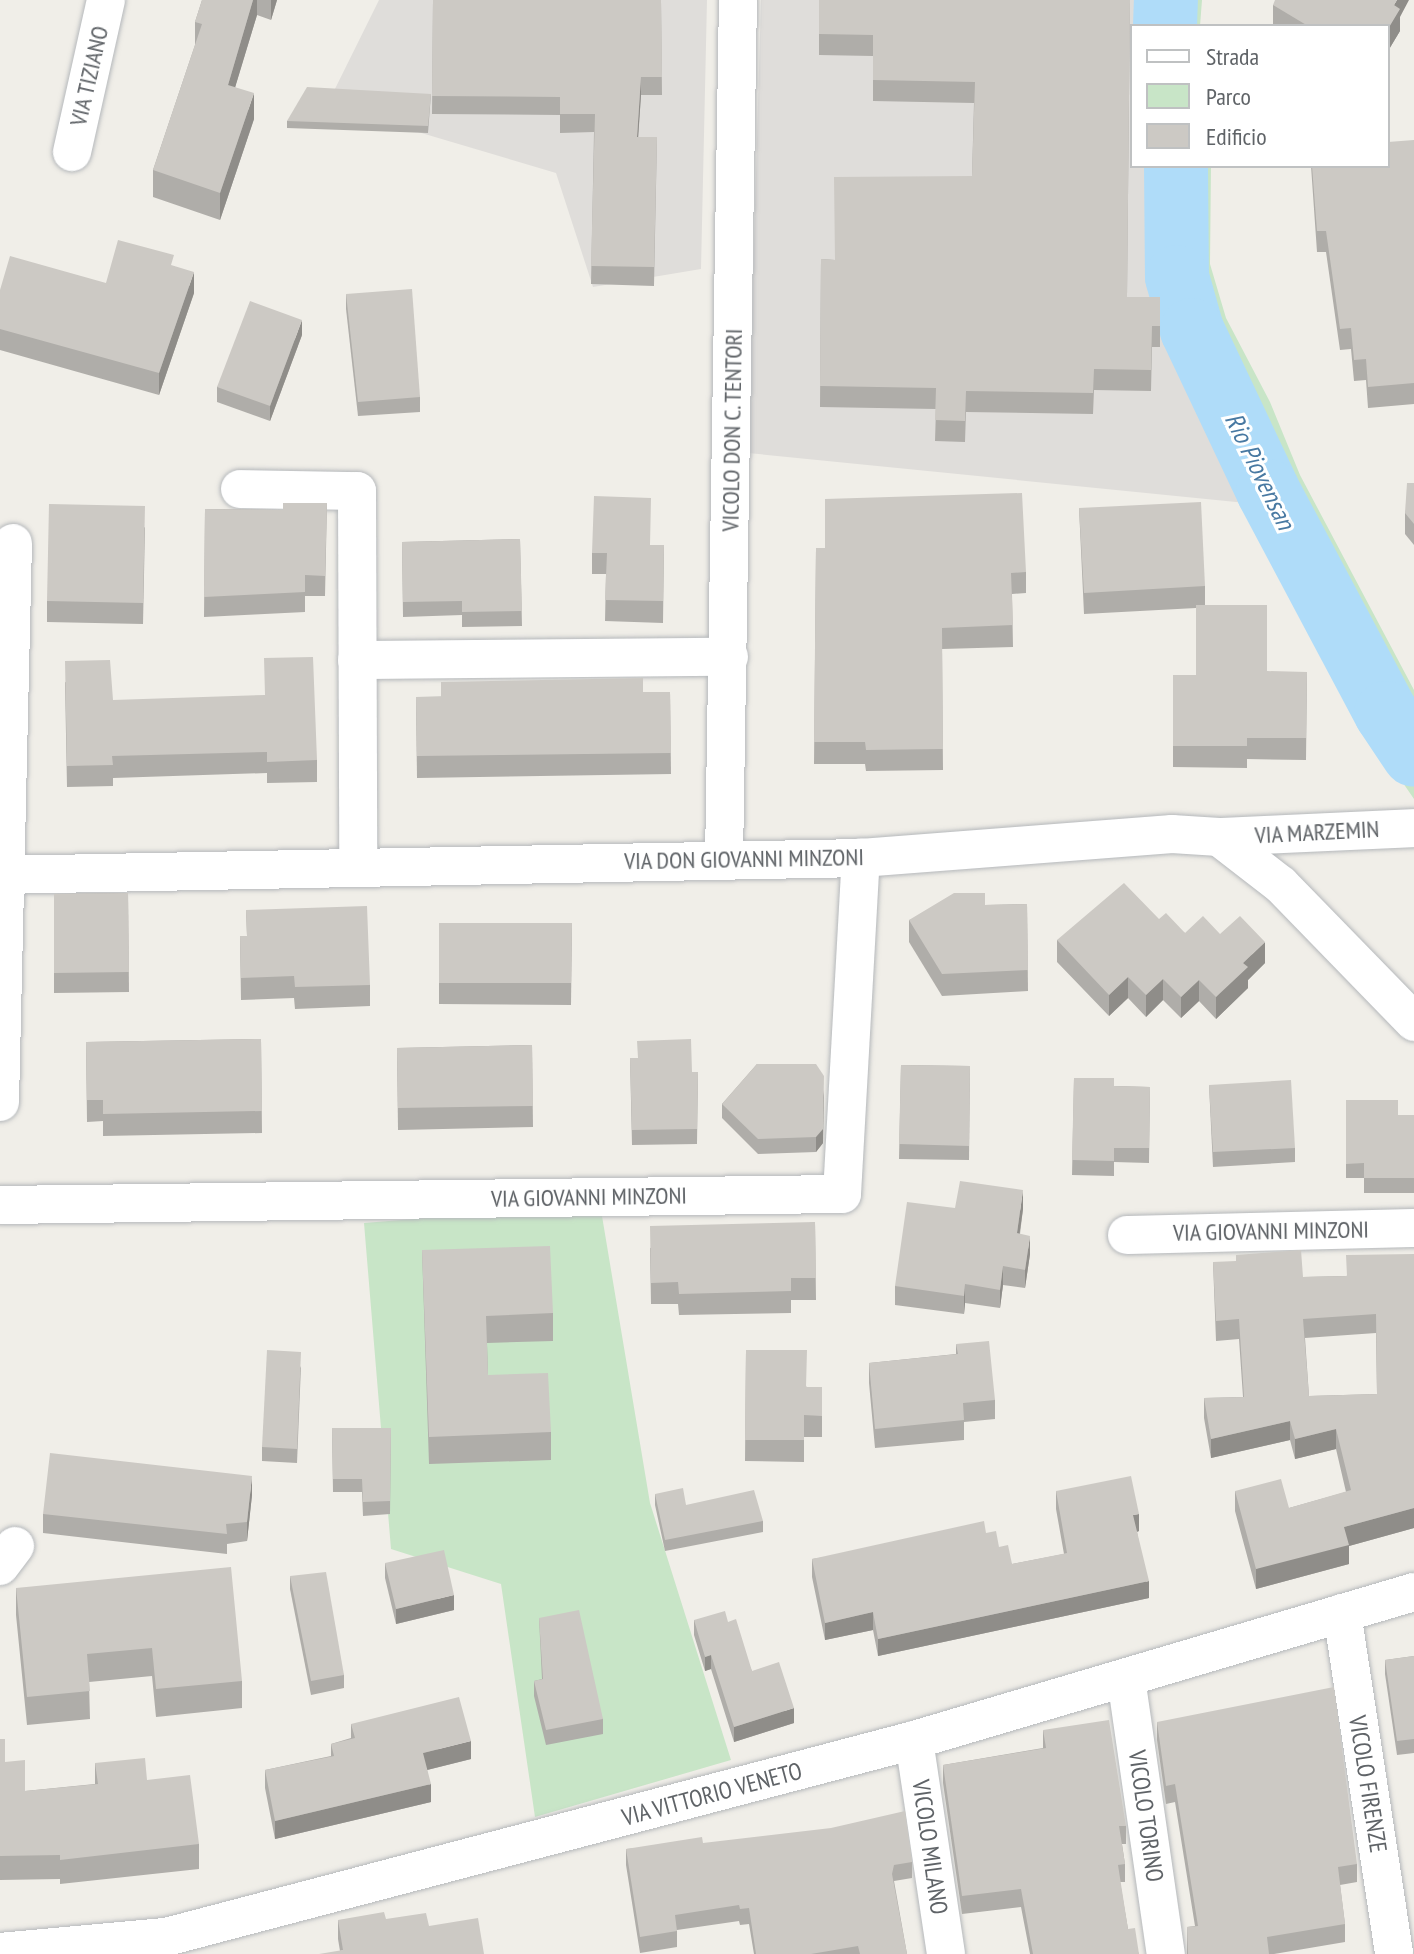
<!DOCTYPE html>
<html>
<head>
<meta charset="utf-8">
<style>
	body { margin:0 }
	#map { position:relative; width:1414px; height:1954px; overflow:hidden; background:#f0eee8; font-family:"PT Sans Narrow",sans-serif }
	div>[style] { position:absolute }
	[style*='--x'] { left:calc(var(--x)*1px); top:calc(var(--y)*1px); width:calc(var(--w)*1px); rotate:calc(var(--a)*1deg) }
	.industrial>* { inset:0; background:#dfddda }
	.green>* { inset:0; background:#c8e5c7 }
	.river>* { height:64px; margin:-32px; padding:0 32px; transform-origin:32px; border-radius:32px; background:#afdcf9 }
	.roads { filter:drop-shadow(0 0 2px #b5b8bb) drop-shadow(0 0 2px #b5b8bb) }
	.minor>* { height:38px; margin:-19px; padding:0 19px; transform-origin:19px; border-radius:19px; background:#fff }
	.wall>* { inset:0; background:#afada9 }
	.shaded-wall>* { inset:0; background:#8f8d89 }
	.building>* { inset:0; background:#ccc9c4 }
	span { translate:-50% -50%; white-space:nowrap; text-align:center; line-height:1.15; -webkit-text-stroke:6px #fff; paint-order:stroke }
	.street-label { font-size:24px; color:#5f6367 }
	.water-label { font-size:26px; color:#4879a2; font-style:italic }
	.legend { position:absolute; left:1130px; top:24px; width:260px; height:144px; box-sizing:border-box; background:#fff; border:2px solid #bfc1c2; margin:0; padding:10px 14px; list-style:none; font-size:24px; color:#5f6367 }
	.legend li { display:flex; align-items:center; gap:16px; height:40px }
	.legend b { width:40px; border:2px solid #bfc1c2 }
</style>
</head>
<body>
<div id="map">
	<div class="industrial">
		<div style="clip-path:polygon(379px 0,707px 0,701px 269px,593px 287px,556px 173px,327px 105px)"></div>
		<div style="clip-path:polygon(761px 0,1141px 0,1139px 26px,1132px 26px,1132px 166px,1151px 166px,1151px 276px,1246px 503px,748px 453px)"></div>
	</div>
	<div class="green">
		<div style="clip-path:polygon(1141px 0,1202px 0,1200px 26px,1139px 26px)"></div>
		<div style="clip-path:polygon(1151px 166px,1211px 166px,1210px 264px,1226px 318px,1270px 402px,1300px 475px,1414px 690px,1414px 799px,1368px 732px,1245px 500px,1169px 341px,1151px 276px)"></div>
		<div style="clip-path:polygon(600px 1204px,650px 1503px,731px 1760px,535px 1817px,501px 1584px,391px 1549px,364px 1223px)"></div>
	</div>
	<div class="river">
		<div style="--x:1165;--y:26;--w:26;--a:-88"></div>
		<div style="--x:1176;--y:166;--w:111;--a:89.5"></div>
		<div style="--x:1177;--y:277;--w:55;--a:74.2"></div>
		<div style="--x:1192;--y:330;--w:178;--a:64.7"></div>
		<div style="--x:1268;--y:491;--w:251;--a:62"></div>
		<div style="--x:1386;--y:713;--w:50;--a:56.3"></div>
	</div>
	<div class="roads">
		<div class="minor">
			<div style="--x:72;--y:152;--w:156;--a:-77.4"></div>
			<div style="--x:240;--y:489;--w:117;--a:1"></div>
			<div style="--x:357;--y:491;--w:376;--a:89.8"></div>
			<div style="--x:357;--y:660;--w:372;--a:-0.5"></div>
			<div style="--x:1219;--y:837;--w:195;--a:-2.6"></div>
			<div style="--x:724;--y:860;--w:860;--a:-89.07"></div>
			<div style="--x:0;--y:875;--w:861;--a:-1.13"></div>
			<div style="--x:861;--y:858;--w:312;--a:-4.4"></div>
			<div style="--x:1172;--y:834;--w:47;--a:3.7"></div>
			<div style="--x:1219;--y:837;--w:78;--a:37.7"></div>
			<div style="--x:1281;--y:885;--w:191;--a:45.8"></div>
			<div style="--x:0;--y:1102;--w:559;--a:-88.67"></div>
			<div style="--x:0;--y:1205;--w:842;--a:-0.75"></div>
			<div style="--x:842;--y:1194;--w:337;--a:-86.8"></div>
			<div style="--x:1127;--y:1235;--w:287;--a:-1.4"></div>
			<div style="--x:0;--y:1566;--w:25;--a:-53"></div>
			<div style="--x:1342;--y:1613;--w:345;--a:81.3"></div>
			<div style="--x:1126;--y:1678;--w:279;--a:81.8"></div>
			<div style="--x:914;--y:1740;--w:216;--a:81.5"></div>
			<div style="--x:0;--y:1952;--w:167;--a:-5.2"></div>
			<div style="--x:166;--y:1937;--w:774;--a:-14.75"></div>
			<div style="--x:914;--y:1740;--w:521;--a:-16.49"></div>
		</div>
	</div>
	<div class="wall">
		<div style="clip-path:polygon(202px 0,277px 0,271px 20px,257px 15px,235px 87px,254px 119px,220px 220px,153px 197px,153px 170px,195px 45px,195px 22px)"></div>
		<div style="clip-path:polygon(433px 0,661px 0,662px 95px,641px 95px,638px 137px,657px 137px,654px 286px,591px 284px,594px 132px,560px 133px,560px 115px,432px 114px)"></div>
		<div style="clip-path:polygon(819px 0,1130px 0,1127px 297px,1160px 297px,1160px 347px,1152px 347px,1151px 391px,1094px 390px,1093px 414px,966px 412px,965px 442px,935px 441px,936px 409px,820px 407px,821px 259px,835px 260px,972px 176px,974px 103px,873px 101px,873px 56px,819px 55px)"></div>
		<div style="clip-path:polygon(1273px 5px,1400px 17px,1400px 31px,1388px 51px,1388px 26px,1273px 26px)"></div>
		<div style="clip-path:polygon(431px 94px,428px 133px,287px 128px,287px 121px)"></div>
		<div style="clip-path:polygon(1414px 140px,1414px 404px,1368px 408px,1366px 380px,1354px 381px,1351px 349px,1340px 350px,1326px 252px,1317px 252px,1311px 166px,1388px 166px)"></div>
		<div style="clip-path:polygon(174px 266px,194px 293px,159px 395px,0 350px,0 290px,106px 283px)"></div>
		<div style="clip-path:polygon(346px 294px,420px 397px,420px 412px,358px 416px,346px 309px)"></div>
		<div style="clip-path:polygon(302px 335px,270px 421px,217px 402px,217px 387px)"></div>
		<div style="clip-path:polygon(1414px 483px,1414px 545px,1405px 534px,1405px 513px)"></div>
		<div style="clip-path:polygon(327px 503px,325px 596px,305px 596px,305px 612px,204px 617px,205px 509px,283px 510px)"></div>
		<div style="clip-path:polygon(1079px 508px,1205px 586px,1205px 605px,1267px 672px,1307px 672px,1306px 760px,1247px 759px,1247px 768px,1173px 767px,1173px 675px,1196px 675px,1196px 608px,1084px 614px)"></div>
		<div style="clip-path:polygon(145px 527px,143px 624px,47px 622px,47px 601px)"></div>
		<div style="clip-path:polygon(520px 539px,522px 626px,462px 627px,462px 615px,403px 617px,402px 542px)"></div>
		<div style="clip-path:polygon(650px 545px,664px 545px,663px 623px,605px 621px,606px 574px,592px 574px,592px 553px)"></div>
		<div style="clip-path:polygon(816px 548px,1026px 572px,1026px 593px,1012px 594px,1013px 647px,942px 649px,943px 770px,866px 771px,865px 764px,814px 764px)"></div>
		<div style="clip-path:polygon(65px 682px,113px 700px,317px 760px,317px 782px,267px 783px,267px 773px,113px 778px,113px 786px,67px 787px)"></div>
		<div style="clip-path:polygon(670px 692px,671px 774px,417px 778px,416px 697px)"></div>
		<div style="clip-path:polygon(128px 893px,129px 992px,54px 993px,54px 894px)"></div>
		<div style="clip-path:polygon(1027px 904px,1028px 991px,942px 996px,909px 942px,909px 920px,985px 905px)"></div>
		<div style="clip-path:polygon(246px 910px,370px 985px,370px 1006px,295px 1009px,294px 998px,241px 1000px,240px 936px,247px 936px)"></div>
		<div style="clip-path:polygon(1159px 919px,1185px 933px,1220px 934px,1265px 963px,1248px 980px,1248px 988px,1216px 1019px,1199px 1001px,1181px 1018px,1163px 1000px,1146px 1017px,1128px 998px,1109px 1016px,1057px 962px,1057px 940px)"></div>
		<div style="clip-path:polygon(439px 923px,572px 923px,571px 1005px,439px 1004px)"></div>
		<div style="clip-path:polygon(261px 1039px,262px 1133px,103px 1136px,103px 1121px,87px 1122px,86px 1042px)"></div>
		<div style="clip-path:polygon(532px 1045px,533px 1127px,398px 1130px,397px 1048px)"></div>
		<div style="clip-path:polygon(630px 1058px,692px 1072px,698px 1072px,697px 1144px,632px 1145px)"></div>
		<div style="clip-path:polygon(757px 1064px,823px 1143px,816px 1152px,758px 1154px,722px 1118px,722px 1104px)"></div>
		<div style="clip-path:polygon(901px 1065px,970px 1066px,969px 1160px,899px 1159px)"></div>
		<div style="clip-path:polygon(1074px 1078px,1114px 1086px,1150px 1087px,1149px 1163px,1114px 1162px,1114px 1176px,1072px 1175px)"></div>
		<div style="clip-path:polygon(1209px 1085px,1295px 1148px,1295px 1162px,1213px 1167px)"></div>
		<div style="clip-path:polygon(1346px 1100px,1398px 1115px,1414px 1115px,1414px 1193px,1364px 1193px,1364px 1178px,1346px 1178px)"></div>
		<div style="clip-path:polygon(1023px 1209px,1020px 1234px,1030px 1254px,1025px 1288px,1003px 1285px,1000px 1308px,965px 1303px,964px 1314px,895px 1305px,895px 1286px)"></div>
		<div style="clip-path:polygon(815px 1222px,816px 1300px,791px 1300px,791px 1313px,679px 1315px,678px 1304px,651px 1304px,650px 1248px)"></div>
		<div style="clip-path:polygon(422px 1250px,553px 1313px,553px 1341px,487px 1343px,488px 1375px,551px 1432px,551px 1460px,429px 1464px)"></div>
		<div style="clip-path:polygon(evenodd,1414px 1254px,1414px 1528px,1349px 1546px,1349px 1564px,1256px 1589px,1235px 1511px,1235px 1491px,1289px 1508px,1346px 1492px,1336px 1449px,1295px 1459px,1290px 1440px,1211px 1458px,1204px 1418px,1204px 1398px,1243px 1397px,1239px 1339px,1216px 1341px,1213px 1262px,1303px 1277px,1346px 1276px,1414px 1254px,1376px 1333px,1377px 1394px,1309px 1396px,1305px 1338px,1376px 1333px)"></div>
		<div style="clip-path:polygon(956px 1344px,995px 1400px,995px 1419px,964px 1422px,964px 1440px,875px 1448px,869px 1383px,869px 1363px,956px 1354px)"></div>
		<div style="clip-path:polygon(746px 1350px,807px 1387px,822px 1387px,822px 1437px,804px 1437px,804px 1462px,745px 1461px)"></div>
		<div style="clip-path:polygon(301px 1366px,297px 1463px,262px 1461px,262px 1447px)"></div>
		<div style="clip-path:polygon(332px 1428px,391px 1428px,390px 1514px,363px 1516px,362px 1492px,333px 1492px)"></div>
		<div style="clip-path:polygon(1056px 1491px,1139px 1531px,1137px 1532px,1149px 1598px,878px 1656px,873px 1630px,825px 1640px,812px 1577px,812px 1559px,986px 1533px,1012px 1564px,1064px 1554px,1056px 1509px)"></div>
		<div style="clip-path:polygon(655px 1494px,686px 1505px,763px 1521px,763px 1532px,665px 1551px,655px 1505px)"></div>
		<div style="clip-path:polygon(252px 1495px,247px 1541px,227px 1544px,227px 1554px,43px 1533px,43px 1514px)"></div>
		<div style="clip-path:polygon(385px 1563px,454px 1610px,396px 1624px,385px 1578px)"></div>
		<div style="clip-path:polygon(290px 1576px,344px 1675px,344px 1688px,311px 1695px,290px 1589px)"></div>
		<div style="clip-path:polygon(16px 1588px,242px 1681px,242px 1708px,156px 1717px,152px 1676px,89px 1682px,90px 1719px,27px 1725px,16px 1615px)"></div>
		<div style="clip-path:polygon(539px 1618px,603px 1719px,603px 1734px,546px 1745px,534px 1696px,534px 1681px,542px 1679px)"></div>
		<div style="clip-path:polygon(694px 1620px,728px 1622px,752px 1671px,794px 1723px,734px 1742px,711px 1669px,705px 1671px,694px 1635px)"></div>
		<div style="clip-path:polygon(1414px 1656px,1414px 1753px,1397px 1755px,1385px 1674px,1385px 1660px)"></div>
		<div style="clip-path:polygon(1157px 1722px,1357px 1864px,1357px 1882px,1340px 1885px,1345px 1924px,1345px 1942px,1274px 1954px,1187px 1954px,1187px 1927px,1195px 1926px,1175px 1802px,1166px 1804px,1157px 1740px)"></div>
		<div style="clip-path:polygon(351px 1724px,471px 1759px,427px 1770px,431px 1802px,275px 1839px,265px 1788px,265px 1770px,331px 1756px,331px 1744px,351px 1738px)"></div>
		<div style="clip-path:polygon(1043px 1730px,1126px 1826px,1126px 1844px,1122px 1844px,1125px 1864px,1125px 1882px,1120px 1882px,1128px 1929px,1139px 1954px,1030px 1954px,1021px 1907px,962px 1914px,943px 1783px,943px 1765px,1043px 1748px)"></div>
		<div style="clip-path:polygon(0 1739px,5px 1762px,25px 1791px,95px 1784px,95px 1763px,147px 1780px,199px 1844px,199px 1869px,60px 1884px,60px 1879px,0 1880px)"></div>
		<div style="clip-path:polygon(703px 1843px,912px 1862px,912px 1878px,894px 1881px,907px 1954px,754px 1954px,749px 1924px,740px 1925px,739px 1921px,677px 1930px,677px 1947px,640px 1953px,626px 1865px,626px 1849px)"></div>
		<div style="clip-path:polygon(386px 1919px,429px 1926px,340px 1951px,338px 1939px,338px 1920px)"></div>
	</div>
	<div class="shaded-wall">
		<div style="clip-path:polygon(253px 0,257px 0,257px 15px,228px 111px,228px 85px)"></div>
		<div style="clip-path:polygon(271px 0,277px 0,271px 20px)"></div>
		<div style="clip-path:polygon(1397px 0,1409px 0,1400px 17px,1400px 31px,1388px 51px,1388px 29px,1394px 5px)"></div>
		<div style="clip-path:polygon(641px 77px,641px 95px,637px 155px,637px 137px)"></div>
		<div style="clip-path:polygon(254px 93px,254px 119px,220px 220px,220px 193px)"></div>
		<div style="clip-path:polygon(194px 272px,194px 293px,159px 395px,159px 373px)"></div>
		<div style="clip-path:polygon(302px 320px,302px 335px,270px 421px,270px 406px)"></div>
		<div style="clip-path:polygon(1265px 942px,1265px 963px,1248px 980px,1248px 988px,1216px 1019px,1216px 997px,1243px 963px)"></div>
		<div style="clip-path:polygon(1128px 977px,1128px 998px,1109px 1016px,1109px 995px)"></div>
		<div style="clip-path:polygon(1163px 979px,1163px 1000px,1146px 1017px,1146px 995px)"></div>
		<div style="clip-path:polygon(1199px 980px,1199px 1001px,1181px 1018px,1181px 997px)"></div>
		<div style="clip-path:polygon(824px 1090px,823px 1143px,816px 1152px,816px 1137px)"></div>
		<div style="clip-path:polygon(1023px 1190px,1023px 1209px,1017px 1251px,1017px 1233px)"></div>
		<div style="clip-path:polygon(1030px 1236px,1030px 1254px,1025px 1288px,1025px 1270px)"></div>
		<div style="clip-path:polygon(1003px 1266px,1003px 1285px,1000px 1308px,1000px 1290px)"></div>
		<div style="clip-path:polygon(965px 1284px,965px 1303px,964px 1314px,964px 1296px)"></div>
		<div style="clip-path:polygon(1290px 1421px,1290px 1440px,1211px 1458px,1211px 1439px)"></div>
		<div style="clip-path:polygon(1336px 1429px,1336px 1449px,1295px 1459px,1295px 1439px)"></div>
		<div style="clip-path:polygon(252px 1476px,252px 1495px,247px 1541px,247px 1522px)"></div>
		<div style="clip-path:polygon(1414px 1508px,1414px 1528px,1349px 1546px,1349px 1564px,1256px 1589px,1256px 1569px,1344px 1527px)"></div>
		<div style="clip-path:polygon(1139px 1514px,1139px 1531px,1133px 1533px,1133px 1515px)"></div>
		<div style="clip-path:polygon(1149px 1581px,1149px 1598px,878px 1656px,878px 1639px)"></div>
		<div style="clip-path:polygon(454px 1595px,454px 1610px,396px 1624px,396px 1609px)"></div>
		<div style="clip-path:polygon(873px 1612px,873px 1630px,825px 1640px,825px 1623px)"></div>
		<div style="clip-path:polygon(711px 1655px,711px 1669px,705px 1671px,705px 1657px)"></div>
		<div style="clip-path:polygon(794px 1708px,794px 1723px,734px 1742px,734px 1727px)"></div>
		<div style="clip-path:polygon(471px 1741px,471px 1759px,423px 1771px,423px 1753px)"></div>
		<div style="clip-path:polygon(431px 1784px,431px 1802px,275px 1839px,275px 1821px)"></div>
	</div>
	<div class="building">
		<div style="clip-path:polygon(202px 0,253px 0,228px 85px,254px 93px,220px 193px,153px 170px,202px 24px,195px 22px)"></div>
		<div style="clip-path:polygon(433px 0,661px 0,662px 77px,641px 77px,637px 137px,657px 137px,654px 267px,591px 266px,595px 114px,560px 114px,560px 97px,432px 96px)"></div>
		<div style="clip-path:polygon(819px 0,1130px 0,1127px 297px,1160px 297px,1160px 326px,1152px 326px,1151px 370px,1094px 369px,1093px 393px,966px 391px,965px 421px,935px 420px,936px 388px,820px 386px,821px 259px,835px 260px,834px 177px,972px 176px,975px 82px,873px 80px,873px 35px,819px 34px)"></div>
		<div style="clip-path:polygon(1275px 0,1397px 0,1394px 5px,1400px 9px,1388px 29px,1388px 26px,1308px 26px,1273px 5px)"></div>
		<div style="clip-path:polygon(307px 87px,431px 94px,428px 126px,287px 121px)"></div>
		<div style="clip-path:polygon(1414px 140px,1414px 383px,1368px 387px,1366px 359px,1354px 360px,1351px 328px,1340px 329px,1326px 231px,1317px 231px,1312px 166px,1388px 166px,1388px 142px)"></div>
		<div style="clip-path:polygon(118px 240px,174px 255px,171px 265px,194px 272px,159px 373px,0 329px,0 290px,10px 256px,106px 283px)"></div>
		<div style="clip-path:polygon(412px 289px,420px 397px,358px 402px,346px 294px)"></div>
		<div style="clip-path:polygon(250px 301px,302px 320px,270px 406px,217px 387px)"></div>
		<div style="clip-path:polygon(1407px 483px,1414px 483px,1414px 524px,1405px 513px)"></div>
		<div style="clip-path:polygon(1022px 493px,1026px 572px,1011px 573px,1013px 625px,942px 628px,943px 749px,866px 750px,865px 742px,814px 742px,816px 548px,825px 548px,825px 499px)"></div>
		<div style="clip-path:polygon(594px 496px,651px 498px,650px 545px,664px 545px,663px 601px,605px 600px,607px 553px,592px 553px)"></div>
		<div style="clip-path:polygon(1201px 502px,1205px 586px,1084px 593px,1079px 508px)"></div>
		<div style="clip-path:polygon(283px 503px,327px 503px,325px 576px,305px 575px,305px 592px,204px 597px,205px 509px,283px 510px)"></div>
		<div style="clip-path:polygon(49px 504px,145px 506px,143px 603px,47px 601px)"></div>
		<div style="clip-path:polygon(520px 539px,522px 611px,462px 612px,462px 601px,403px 602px,402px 542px)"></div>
		<div style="clip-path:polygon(1196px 605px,1267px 605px,1267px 671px,1307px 672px,1306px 738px,1247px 738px,1247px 746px,1173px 746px,1173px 675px,1196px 675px)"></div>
		<div style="clip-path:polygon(313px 657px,317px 760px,267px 762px,267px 752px,112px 756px,113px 765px,67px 766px,65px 661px,110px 660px,113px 700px,265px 695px,264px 658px)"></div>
		<div style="clip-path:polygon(643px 678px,643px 692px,670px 692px,671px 753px,417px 756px,416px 697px,441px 697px,441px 682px)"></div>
		<div style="clip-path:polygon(1124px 883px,1159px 919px,1166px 913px,1185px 933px,1203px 916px,1220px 934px,1240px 916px,1265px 942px,1243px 963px,1248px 967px,1216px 997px,1199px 980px,1181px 997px,1163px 979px,1146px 995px,1128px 977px,1109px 995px,1057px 940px)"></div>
		<div style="clip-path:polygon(128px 893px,129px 972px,54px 973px,54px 894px)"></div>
		<div style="clip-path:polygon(954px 893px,985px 893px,985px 905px,1027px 904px,1028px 970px,942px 974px,909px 920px)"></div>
		<div style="clip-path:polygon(367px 906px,370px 985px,295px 987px,294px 976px,241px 978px,240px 936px,247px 936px,246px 910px)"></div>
		<div style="clip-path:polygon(439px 923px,572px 923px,571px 983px,439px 983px)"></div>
		<div style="clip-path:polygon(261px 1039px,262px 1111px,103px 1114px,103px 1100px,87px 1100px,86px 1042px)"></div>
		<div style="clip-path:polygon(691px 1039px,692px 1072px,698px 1072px,697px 1129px,632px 1130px,630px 1058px,638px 1058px,637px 1041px)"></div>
		<div style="clip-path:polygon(532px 1045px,533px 1106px,398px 1108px,397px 1048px)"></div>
		<div style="clip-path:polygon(757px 1064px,816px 1064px,824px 1076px,823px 1129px,816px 1137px,758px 1139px,722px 1104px)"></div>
		<div style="clip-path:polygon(901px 1065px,970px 1066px,969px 1146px,899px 1144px)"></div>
		<div style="clip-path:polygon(1074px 1078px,1114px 1078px,1114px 1086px,1150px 1087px,1149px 1148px,1114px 1148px,1114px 1161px,1072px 1160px)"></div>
		<div style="clip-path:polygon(1291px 1080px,1295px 1148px,1213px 1152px,1209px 1085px)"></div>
		<div style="clip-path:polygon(1346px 1100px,1398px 1100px,1398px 1115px,1414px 1115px,1414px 1178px,1364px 1178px,1364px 1163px,1346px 1164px)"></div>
		<div style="clip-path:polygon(960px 1181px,1023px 1190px,1017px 1233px,1030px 1236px,1025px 1270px,1003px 1266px,1000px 1290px,965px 1284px,964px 1296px,895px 1286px,907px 1202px,955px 1208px)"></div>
		<div style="clip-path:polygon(815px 1222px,816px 1278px,791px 1278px,791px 1291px,679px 1294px,678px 1282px,651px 1283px,650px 1226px)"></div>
		<div style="clip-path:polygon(550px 1246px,553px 1313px,486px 1316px,488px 1375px,548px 1373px,551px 1432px,429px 1437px,422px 1250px)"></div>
		<div style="clip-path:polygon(evenodd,1301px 1250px,1303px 1277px,1347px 1276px,1346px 1255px,1414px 1254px,1414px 1508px,1344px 1527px,1349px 1545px,1256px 1569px,1235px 1491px,1281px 1479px,1289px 1508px,1351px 1490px,1336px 1429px,1295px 1439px,1290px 1421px,1211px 1439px,1204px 1398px,1244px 1397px,1239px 1319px,1216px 1321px,1213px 1262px,1236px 1261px,1236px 1255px,1301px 1250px,1376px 1314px,1377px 1394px,1309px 1396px,1303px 1319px,1376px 1314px)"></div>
		<div style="clip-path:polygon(989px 1341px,995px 1400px,963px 1403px,964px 1420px,875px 1429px,869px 1363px,958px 1354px,956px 1344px)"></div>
		<div style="clip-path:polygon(267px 1350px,301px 1352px,297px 1449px,262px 1447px)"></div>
		<div style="clip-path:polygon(746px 1350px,807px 1350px,806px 1387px,822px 1387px,822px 1416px,804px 1415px,804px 1440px,745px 1440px)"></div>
		<div style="clip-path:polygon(332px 1428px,391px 1428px,390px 1501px,363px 1502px,362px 1479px,333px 1479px)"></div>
		<div style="clip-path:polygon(50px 1453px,252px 1476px,247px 1522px,226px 1524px,227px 1534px,43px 1514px)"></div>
		<div style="clip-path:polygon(1131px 1476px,1139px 1514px,1133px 1515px,1149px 1581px,878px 1639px,873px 1612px,825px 1623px,812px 1559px,984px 1521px,986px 1533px,996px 1531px,999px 1547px,1008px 1545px,1012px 1564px,1067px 1553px,1056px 1491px)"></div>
		<div style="clip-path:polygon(683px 1488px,686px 1505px,754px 1490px,763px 1521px,665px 1540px,655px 1494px)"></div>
		<div style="clip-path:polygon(444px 1550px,454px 1595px,396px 1609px,385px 1563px)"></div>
		<div style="clip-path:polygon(231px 1567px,242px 1681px,156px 1689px,152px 1648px,87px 1654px,90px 1691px,27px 1697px,16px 1588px)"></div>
		<div style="clip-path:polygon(326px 1572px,344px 1675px,311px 1681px,290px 1576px)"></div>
		<div style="clip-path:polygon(579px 1610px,603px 1719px,546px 1730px,534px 1681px,543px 1679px,539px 1618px)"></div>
		<div style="clip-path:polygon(725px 1611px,728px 1622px,736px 1619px,752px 1671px,779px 1662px,794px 1708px,734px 1727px,711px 1655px,705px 1657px,694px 1620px)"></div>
		<div style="clip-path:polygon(1414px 1656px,1414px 1739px,1397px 1741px,1385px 1660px)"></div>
		<div style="clip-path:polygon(1334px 1687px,1357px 1864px,1338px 1867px,1345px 1924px,1267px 1937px,1269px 1954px,1188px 1954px,1187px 1927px,1198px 1926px,1175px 1784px,1166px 1786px,1157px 1722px)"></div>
		<div style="clip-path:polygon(459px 1697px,471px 1741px,423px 1753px,431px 1784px,275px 1821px,265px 1770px,334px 1756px,331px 1744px,355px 1738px,351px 1724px)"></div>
		<div style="clip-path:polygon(1109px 1720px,1126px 1826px,1119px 1826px,1125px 1864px,1118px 1865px,1128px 1929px,1135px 1928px,1139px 1954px,1033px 1954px,1021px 1889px,962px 1896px,943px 1765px,1046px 1748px,1043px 1730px)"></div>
		<div style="clip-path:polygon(0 1739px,5px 1739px,5px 1762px,25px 1760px,25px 1791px,98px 1784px,95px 1763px,145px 1758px,147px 1780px,190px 1775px,199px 1844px,60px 1860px,60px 1855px,0 1856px)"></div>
		<div style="clip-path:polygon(905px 1811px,912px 1862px,894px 1865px,892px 1874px,907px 1954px,860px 1954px,858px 1946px,811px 1954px,756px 1954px,749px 1908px,740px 1909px,739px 1905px,675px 1915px,677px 1931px,640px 1937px,626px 1849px,702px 1837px,703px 1843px,831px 1828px)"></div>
		<div style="clip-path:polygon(384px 1912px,386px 1919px,426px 1913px,429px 1926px,478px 1918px,484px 1954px,319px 1954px,343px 1950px,338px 1920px)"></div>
	</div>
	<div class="street-label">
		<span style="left:89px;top:76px;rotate:-77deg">VIA TIZIANO</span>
		<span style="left:732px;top:430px;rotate:-89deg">VICOLO DON C. TENTORI</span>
		<span style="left:1317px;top:832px;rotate:-3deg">VIA MARZEMIN</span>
		<span style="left:744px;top:859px;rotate:-1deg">VIA DON GIOVANNI MINZONI</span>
		<span style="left:589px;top:1197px;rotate:-1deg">VIA GIOVANNI MINZONI</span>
		<span style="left:1271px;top:1231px;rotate:-1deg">VIA GIOVANNI MINZONI</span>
		<span style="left:1368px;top:1784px;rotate:81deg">VICOLO FIRENZE</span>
		<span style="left:712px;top:1794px;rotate:-15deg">VIA VITTORIO VENETO</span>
		<span style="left:1146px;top:1816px;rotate:82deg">VICOLO TORINO</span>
		<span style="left:930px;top:1847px;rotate:82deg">VICOLO MILANO</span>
	</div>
	<div class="water-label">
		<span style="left:1260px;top:471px;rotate:64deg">Rio Piovensan</span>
	</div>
	<ul class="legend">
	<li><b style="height:10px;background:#fff"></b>Strada</li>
	<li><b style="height:22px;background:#c8e5c7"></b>Parco</li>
	<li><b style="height:22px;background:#ccc9c4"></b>Edificio</li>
	</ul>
</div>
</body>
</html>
